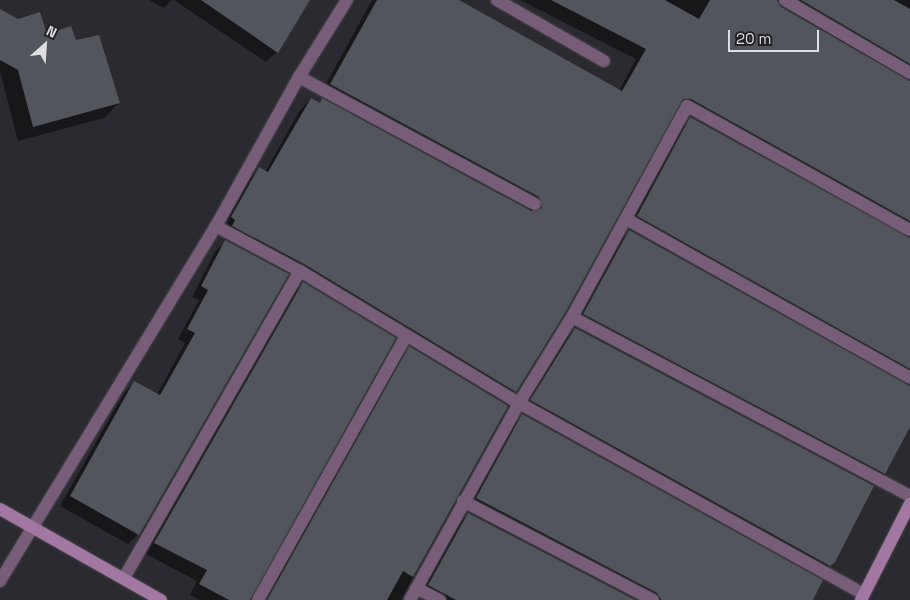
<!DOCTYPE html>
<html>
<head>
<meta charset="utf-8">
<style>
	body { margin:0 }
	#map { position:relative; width:910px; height:600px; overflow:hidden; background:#2b2a30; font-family:"Space Grotesk",sans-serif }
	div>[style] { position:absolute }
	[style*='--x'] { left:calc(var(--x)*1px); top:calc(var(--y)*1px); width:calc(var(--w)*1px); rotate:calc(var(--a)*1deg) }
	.shadow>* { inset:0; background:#0007 }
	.building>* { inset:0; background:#52555b }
	.roads { filter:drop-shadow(0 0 1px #48474c) drop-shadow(0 0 1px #48474c) }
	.street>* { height:12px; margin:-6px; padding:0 6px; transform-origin:6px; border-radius:6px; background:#775d78 }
	.secondary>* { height:12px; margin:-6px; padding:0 6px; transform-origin:6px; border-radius:6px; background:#a278a3 }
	span { translate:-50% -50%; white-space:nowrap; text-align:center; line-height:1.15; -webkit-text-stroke:4px #222126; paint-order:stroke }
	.north { position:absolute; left:20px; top:20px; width:50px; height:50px; -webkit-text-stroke:4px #222126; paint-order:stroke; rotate:26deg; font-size:14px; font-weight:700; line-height:20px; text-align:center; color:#dedde1 }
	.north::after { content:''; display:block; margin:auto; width:18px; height:22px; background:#dedde1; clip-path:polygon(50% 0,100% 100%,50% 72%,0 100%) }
	.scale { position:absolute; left:728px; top:30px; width:91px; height:22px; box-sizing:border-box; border:2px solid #dedde1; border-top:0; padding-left:6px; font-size:15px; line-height:18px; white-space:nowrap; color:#dedde1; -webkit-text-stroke:4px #222126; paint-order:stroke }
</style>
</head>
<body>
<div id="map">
	<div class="shadow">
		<div style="clip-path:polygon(149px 0,172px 0,164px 8px)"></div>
		<div style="clip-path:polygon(174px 0,309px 0,277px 52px,266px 62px)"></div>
		<div style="clip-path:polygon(evenodd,372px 0,456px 0,619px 91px,636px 59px,520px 0,910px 0,910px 424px,884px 473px,874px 484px,573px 325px,618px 242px,629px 231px,905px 386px,904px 382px,627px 227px,680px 129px,690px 119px,905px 238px,904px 234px,679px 109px,674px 111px,515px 391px,505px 402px,221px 228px,249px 179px,260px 169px,265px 172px,300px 110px,311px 99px,319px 103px,322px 100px,530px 212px,528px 207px,320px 95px,372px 0,779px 4px,836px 38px,835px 40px,780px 8px,779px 4px)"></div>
		<div style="clip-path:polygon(0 11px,46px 36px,75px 42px,119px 103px,104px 118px,18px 141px,0 71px)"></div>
		<div style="clip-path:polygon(225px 242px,138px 534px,128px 544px,60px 506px,124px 393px,135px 382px,157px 395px,185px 343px,178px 339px,199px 300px,192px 297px,215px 252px)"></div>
		<div style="clip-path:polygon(303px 284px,251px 600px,200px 600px,190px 595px,197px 581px,144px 553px,293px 294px)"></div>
		<div style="clip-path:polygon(575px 329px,829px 565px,819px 576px,521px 411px,565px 340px)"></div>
		<div style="clip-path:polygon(410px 348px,506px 406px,401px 600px,264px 600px,399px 358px)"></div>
		<div style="clip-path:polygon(522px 416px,811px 600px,641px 600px,466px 509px,512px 426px)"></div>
		<div style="clip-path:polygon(468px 514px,633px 600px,426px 600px,418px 595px,458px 525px)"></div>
	</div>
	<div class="building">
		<div style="clip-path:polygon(201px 0,310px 0,278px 53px)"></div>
		<div style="clip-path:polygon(377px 0,459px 0,622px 91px,646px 49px,551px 0,665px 0,699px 19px,710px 0,777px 0,781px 7px,910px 81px,910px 221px,691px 99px,683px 99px,565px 313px,516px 392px,304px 264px,232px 226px,235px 220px,231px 217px,259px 167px,268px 172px,311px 98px,320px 103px,322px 98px,531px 211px,542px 208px,539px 197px,330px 84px)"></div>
		<div style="clip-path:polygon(801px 0,894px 0,910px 9px,910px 64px)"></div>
		<div style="clip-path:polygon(0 9px,18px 19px,40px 12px,47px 34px,71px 26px,76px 40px,99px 35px,120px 103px,33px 127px,18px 70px,0 60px)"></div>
		<div style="clip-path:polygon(690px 117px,910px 238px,910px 369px,637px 216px)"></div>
		<div style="clip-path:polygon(629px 230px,910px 386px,910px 427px,885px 474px,583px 314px)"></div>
		<div style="clip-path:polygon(225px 240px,289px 274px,139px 535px,70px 496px,134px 381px,160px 395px,195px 333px,187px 329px,208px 290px,201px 286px)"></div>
		<div style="clip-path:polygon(303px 282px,396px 338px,250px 600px,229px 600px,199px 584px,207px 570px,154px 543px)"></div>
		<div style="clip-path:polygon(575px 328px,874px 486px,835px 562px,830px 566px,530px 400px)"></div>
		<div style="clip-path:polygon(409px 346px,508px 406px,413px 577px,403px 571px,387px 600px,267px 600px)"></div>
		<div style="clip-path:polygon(522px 414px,823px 580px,813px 600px,661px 600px,657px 593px,476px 498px)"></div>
		<div style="clip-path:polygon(468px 513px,635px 600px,456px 600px,428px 585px)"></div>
	</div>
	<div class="roads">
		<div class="street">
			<div style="--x:497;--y:0;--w:123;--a:29.7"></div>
			<div style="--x:785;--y:0;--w:145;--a:30.3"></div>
			<div style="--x:299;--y:77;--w:268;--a:28.3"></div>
			<div style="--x:626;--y:219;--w:325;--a:29.2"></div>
			<div style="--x:216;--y:226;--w:95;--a:28.2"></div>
			<div style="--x:300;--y:271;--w:256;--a:31.1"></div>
			<div style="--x:519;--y:403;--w:394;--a:29"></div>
			<div style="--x:572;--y:317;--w:382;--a:27.9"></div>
			<div style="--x:463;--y:501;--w:214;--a:27.5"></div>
			<div style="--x:124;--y:578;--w:354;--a:-60.2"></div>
			<div style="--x:0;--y:581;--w:416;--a:-58.7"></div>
			<div style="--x:216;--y:226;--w:171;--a:-60.9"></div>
			<div style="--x:299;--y:77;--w:91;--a:-58.1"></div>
			<div style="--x:416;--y:588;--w:27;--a:27"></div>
			<div style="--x:258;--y:600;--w:303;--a:-60.7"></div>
			<div style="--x:410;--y:600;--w:225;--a:-61"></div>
			<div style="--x:519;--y:403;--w:101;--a:-58.4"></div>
			<div style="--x:572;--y:317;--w:240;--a:-61.4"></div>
			<div style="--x:687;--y:106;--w:255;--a:29.1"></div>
		</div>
		<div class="secondary">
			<div style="--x:0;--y:509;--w:185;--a:29.5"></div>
			<div style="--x:861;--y:600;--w:108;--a:-63"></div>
		</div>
	</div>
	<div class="north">N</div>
	<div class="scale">20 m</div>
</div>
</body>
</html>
